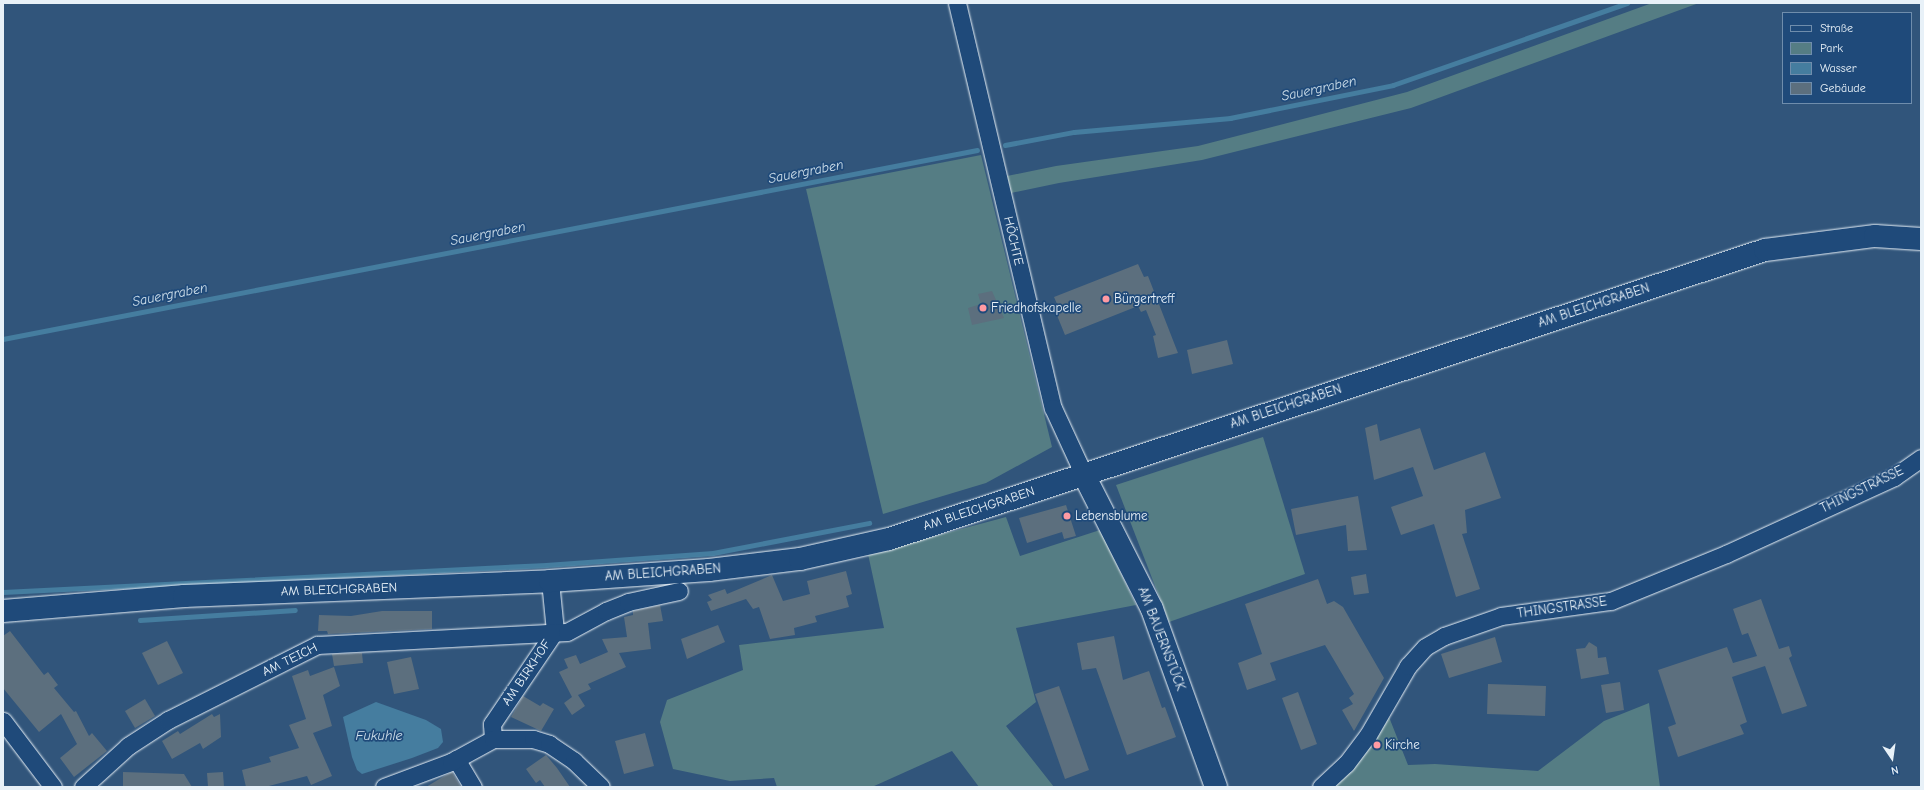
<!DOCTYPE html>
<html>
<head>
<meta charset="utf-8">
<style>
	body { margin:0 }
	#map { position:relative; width:1924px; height:790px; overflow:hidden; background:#31557b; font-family:"Comic Neue",sans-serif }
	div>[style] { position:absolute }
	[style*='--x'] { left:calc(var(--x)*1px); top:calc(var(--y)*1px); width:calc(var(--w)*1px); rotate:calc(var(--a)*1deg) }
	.green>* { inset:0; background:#557d84 }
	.water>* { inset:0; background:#457d9f }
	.stream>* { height:4.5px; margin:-2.25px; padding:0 2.25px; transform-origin:2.25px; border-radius:2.25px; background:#457d9f }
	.building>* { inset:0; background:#5c6f7e }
	.roads { filter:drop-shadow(0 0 1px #e8f1f8) drop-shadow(0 0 1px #e8f1f8) }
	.street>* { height:17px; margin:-8.5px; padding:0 8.5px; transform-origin:8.5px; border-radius:8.5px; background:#1f4a7a }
	.secondary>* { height:22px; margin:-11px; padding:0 11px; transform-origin:11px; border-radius:11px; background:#1f4a7a }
	.dots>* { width:11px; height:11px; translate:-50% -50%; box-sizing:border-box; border:2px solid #1f4a7a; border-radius:50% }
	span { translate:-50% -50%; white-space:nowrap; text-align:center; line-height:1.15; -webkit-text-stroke:3.5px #1f4a7a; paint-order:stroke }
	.street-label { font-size:13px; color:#e8f1f8 }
	.poi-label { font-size:13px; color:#e8f1f8 }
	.left { translate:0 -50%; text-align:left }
	.water-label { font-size:14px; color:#d0e0eb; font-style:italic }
	.frame { position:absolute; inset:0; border:4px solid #e8f1f8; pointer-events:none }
	.legend { position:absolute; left:1782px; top:12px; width:130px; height:92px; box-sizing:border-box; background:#1f4a7a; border:1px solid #6f8dac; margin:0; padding:5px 7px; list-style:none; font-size:12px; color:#e8f1f8 }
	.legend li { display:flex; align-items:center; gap:8px; height:20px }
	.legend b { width:20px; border:1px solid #6f8dac }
	.north { position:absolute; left:1872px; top:738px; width:40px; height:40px; -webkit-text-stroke:3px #1f4a7a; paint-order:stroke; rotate:167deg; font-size:11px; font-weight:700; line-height:16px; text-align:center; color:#e8f1f8 }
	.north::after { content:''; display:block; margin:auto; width:14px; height:18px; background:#e8f1f8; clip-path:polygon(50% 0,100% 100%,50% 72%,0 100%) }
</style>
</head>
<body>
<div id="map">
	<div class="green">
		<div style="clip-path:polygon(1652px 3px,1699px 3px,1411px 108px,1202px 160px,1059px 183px,1011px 193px,1007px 176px,1056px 166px,1198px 146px,1407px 92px)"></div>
		<div style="clip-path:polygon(981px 155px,1052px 447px,986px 483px,883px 514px,806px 189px)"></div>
		<div style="clip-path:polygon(1263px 437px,1305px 574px,1169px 622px,1116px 485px)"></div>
		<div style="clip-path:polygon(1006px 517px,1020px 556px,1100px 530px,1136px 605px,1016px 628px,1036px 702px,1006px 726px,1054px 787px,979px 787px,952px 751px,872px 787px,777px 787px,774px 778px,730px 781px,673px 769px,660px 722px,667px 700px,743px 670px,739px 645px,884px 628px,868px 554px)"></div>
		<div style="clip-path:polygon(1649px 703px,1660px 787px,1332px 787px,1378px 735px,1389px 717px,1408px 765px,1435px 764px,1538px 771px,1604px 721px)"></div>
	</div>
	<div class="water">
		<div style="clip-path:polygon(376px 702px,426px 720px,441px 729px,443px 742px,438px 748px,412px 758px,362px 774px,357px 770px,352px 757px,343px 717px)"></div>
	</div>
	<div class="stream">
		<div style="--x:1005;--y:145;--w:70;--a:-10.7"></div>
		<div style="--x:1074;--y:132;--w:157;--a:-5.1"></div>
		<div style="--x:1230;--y:118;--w:166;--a:-11.4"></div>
		<div style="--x:1393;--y:85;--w:248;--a:-19.3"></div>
		<div style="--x:3;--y:339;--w:992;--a:-10.98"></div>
		<div style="--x:3;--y:592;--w:544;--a:-2.85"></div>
		<div style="--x:546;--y:565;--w:167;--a:-4.1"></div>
		<div style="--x:713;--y:553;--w:159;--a:-10.9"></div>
		<div style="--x:140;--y:620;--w:155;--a:-3.7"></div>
	</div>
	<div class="building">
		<div style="clip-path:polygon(1138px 264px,1144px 277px,1148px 276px,1178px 353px,1158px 358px,1153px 336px,1156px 335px,1146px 310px,1141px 312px,1138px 306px,1065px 335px,1056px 313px,1060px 311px,1054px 297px)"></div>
		<div style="clip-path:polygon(992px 291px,1004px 318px,972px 325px,968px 308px,981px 304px,978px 294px)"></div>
		<div style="clip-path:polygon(1227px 340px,1233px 364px,1192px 374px,1187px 350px)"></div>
		<div style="clip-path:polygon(1377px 424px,1380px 441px,1420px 428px,1434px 470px,1485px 452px,1501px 498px,1465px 510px,1467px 533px,1462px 534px,1480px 589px,1456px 597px,1434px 524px,1401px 535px,1391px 507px,1423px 496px,1413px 467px,1374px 480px,1365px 428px)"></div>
		<div style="clip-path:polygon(1358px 496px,1367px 550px,1348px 551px,1346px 525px,1296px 535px,1291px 509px)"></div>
		<div style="clip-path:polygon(1066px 505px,1076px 536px,1064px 539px,1062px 532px,1027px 543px,1019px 518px)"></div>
		<div style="clip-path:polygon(846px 571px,852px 594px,846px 596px,849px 607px,815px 616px,817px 622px,794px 628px,795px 635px,770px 639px,759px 607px,753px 609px,746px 599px,711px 611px,707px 602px,712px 600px,708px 595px,725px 589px,727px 594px,772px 575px,783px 601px,810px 594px,807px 581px)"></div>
		<div style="clip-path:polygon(1366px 574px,1369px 593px,1354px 595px,1351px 577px)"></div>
		<div style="clip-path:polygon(1318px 579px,1327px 604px,1334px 601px,1343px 607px,1384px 678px,1354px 731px,1342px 710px,1353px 704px,1349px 698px,1354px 694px,1325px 645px,1270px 663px,1276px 680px,1247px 690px,1238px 663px,1262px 654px,1245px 604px)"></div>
		<div style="clip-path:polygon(1761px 599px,1779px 649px,1789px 646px,1792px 656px,1789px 658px,1807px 706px,1782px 714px,1765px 666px,1732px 677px,1747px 722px,1740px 725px,1744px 734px,1678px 757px,1668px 727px,1676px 724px,1658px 670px,1727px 647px,1733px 663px,1757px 656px,1748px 633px,1742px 635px,1733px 609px)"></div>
		<div style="clip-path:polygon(660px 605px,663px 621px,648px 623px,651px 649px,619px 653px,626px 667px,588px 684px,591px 689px,578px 695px,585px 706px,572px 715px,564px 703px,572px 697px,559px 672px,568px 668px,564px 659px,576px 655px,580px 664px,608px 652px,602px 639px,627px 637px,624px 617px,633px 615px,633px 611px)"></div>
		<div style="clip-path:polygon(382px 611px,432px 611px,432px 629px,328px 634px,327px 631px,318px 631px,319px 615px,351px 616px)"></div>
		<div style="clip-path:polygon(718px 625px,725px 642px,687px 659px,681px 639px)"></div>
		<div style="clip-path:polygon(10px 631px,44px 675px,48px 672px,58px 685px,54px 688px,74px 712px,76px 711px,89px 736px,92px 733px,107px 751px,74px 777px,60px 758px,77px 744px,61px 714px,39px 732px,3px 688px,3px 636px)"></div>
		<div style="clip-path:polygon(1114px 636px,1123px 680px,1149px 671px,1162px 708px,1165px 707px,1176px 737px,1127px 755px,1096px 668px,1082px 670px,1077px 643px)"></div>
		<div style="clip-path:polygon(1495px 637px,1502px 662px,1449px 678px,1441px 654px)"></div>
		<div style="clip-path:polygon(167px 641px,183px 673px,158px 685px,142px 653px)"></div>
		<div style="clip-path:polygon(1589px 642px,1597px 647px,1598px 658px,1606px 657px,1609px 674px,1581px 679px,1576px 649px,1585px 648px)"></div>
		<div style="clip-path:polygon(362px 653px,363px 663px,334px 666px,332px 654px)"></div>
		<div style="clip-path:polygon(411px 657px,419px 689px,394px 694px,387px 662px)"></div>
		<div style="clip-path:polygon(334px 667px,340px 686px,323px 695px,332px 726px,313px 733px,332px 776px,311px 785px,307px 776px,265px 787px,246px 787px,242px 770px,271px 762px,269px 757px,299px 748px,289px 725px,306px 719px,292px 676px,308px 670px,310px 676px)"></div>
		<div style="clip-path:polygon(1620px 682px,1624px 710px,1606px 713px,1601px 685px)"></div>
		<div style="clip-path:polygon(1488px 684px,1546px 686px,1545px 716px,1487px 714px)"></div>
		<div style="clip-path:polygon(1059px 686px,1089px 770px,1065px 779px,1035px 694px)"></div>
		<div style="clip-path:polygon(1298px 692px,1317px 744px,1301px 750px,1282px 698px)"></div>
		<div style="clip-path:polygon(523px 696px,540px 706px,543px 703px,554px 709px,541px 731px,511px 717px)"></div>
		<div style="clip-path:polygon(145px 699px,155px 716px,135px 728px,125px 711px)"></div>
		<div style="clip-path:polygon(212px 714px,214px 717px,220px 714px,221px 737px,203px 749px,200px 743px,172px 759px,162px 741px,178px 731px,180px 734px)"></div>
		<div style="clip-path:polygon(645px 733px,654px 766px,624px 774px,615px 741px)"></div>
		<div style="clip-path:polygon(546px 755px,557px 768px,570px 787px,545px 787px,540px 780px,536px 783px,526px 769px)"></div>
		<div style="clip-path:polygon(123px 772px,184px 774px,192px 787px,123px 787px)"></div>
		<div style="clip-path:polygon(223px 772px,224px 787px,208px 787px,207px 773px)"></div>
		<div style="clip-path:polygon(452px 772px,461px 787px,426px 787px,446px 775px)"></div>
	</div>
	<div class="roads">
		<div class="street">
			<div style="--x:957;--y:3;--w:416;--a:76.7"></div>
			<div style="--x:1053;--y:408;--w:74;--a:65.2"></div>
			<div style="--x:3;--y:721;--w:83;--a:52.9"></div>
			<div style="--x:493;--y:739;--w:15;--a:-94"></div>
			<div style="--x:492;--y:724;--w:112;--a:-55.9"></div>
			<div style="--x:555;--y:631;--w:50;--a:-95.7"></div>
			<div style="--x:456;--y:759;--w:33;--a:59"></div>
			<div style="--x:83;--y:787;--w:61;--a:-42.3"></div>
			<div style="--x:128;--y:746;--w:48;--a:-33"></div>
			<div style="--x:168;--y:720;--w:167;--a:-26.7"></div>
			<div style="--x:317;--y:645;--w:250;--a:-3"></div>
			<div style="--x:567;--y:632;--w:44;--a:-28.3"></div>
			<div style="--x:606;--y:611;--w:24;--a:-22"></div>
			<div style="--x:628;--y:602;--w:52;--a:-12.2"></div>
			<div style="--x:384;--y:787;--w:72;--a:-20.5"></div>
			<div style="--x:451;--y:762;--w:48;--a:-28.7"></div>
			<div style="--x:493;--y:739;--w:40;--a:0"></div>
			<div style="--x:533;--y:739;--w:17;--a:17"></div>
			<div style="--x:549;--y:744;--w:30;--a:34"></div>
			<div style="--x:574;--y:761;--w:37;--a:44"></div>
			<div style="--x:1321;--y:787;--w:34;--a:-43"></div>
			<div style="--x:1346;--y:764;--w:36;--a:-53"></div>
			<div style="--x:1368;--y:735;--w:80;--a:-59.9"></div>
			<div style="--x:1408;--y:666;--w:25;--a:-48"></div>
			<div style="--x:1425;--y:647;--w:22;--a:-30"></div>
			<div style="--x:1444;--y:636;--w:60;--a:-19.3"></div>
			<div style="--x:1501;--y:616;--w:111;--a:-7.8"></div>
			<div style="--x:1611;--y:601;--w:124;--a:-22.2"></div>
			<div style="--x:1726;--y:554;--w:185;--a:-24.6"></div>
			<div style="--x:1894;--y:477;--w:33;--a:-35"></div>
		</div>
		<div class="secondary">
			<div style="--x:1084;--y:475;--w:150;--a:63.1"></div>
			<div style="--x:1152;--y:609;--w:189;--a:70.2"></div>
			<div style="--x:3;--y:611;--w:182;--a:-4.7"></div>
			<div style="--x:184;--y:596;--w:366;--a:-2.3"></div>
			<div style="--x:550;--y:581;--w:159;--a:-4"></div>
			<div style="--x:709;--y:570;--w:92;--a:-6.9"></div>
			<div style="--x:800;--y:559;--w:91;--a:-12.7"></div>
			<div style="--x:889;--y:539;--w:922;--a:-18.26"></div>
			<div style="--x:1765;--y:250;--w:111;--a:-7.3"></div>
			<div style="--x:1875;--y:236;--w:46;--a:3.7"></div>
		</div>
	</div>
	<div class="dots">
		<div style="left:1106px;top:299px;background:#ff9aa2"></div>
		<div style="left:983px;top:308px;background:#ff9aa2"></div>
		<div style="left:1067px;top:516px;background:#ff9aa2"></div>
		<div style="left:1377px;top:745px;background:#ff9aa2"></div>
	</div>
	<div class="street-label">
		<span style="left:1013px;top:241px;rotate:77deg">HÖCHTE</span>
		<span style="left:1594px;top:306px;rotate:-18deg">AM BLEICHGRABEN</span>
		<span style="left:1286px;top:407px;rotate:-18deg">AM BLEICHGRABEN</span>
		<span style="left:1862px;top:490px;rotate:-26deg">THINGSTRASSE</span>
		<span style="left:979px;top:509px;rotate:-18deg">AM BLEICHGRABEN</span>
		<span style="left:663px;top:573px;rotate:-4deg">AM BLEICHGRABEN</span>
		<span style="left:339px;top:590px;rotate:-2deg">AM BLEICHGRABEN</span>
		<span style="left:1562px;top:608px;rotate:-8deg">THINGSTRASSE</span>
		<span style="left:1161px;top:639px;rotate:69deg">AM BAUERNSTÜCK</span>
		<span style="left:290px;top:660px;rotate:-26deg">AM TEICH</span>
		<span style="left:527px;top:673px;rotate:-56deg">AM BIRKHOF</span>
	</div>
	<div class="poi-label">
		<span class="left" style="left:1114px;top:299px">Bürgertreff</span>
		<span class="left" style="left:991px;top:308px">Friedhofskapelle</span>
		<span class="left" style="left:1075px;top:516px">Lebensblume</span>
		<span class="left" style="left:1385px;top:745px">Kirche</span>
	</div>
	<div class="water-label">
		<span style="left:1319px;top:89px;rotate:-12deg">Sauergraben</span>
		<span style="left:806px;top:172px;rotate:-11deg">Sauergraben</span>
		<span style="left:488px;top:234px;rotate:-11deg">Sauergraben</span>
		<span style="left:170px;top:295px;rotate:-11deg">Sauergraben</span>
		<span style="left:379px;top:736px">Fukuhle</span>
	</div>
	<div class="frame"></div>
	<ul class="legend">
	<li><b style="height:5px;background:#1f4a7a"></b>Straße</li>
	<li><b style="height:11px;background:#557d84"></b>Park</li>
	<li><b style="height:11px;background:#457d9f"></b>Wasser</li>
	<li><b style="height:11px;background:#5c6f7e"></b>Gebäude</li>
	</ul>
	<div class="north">N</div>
</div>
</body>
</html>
